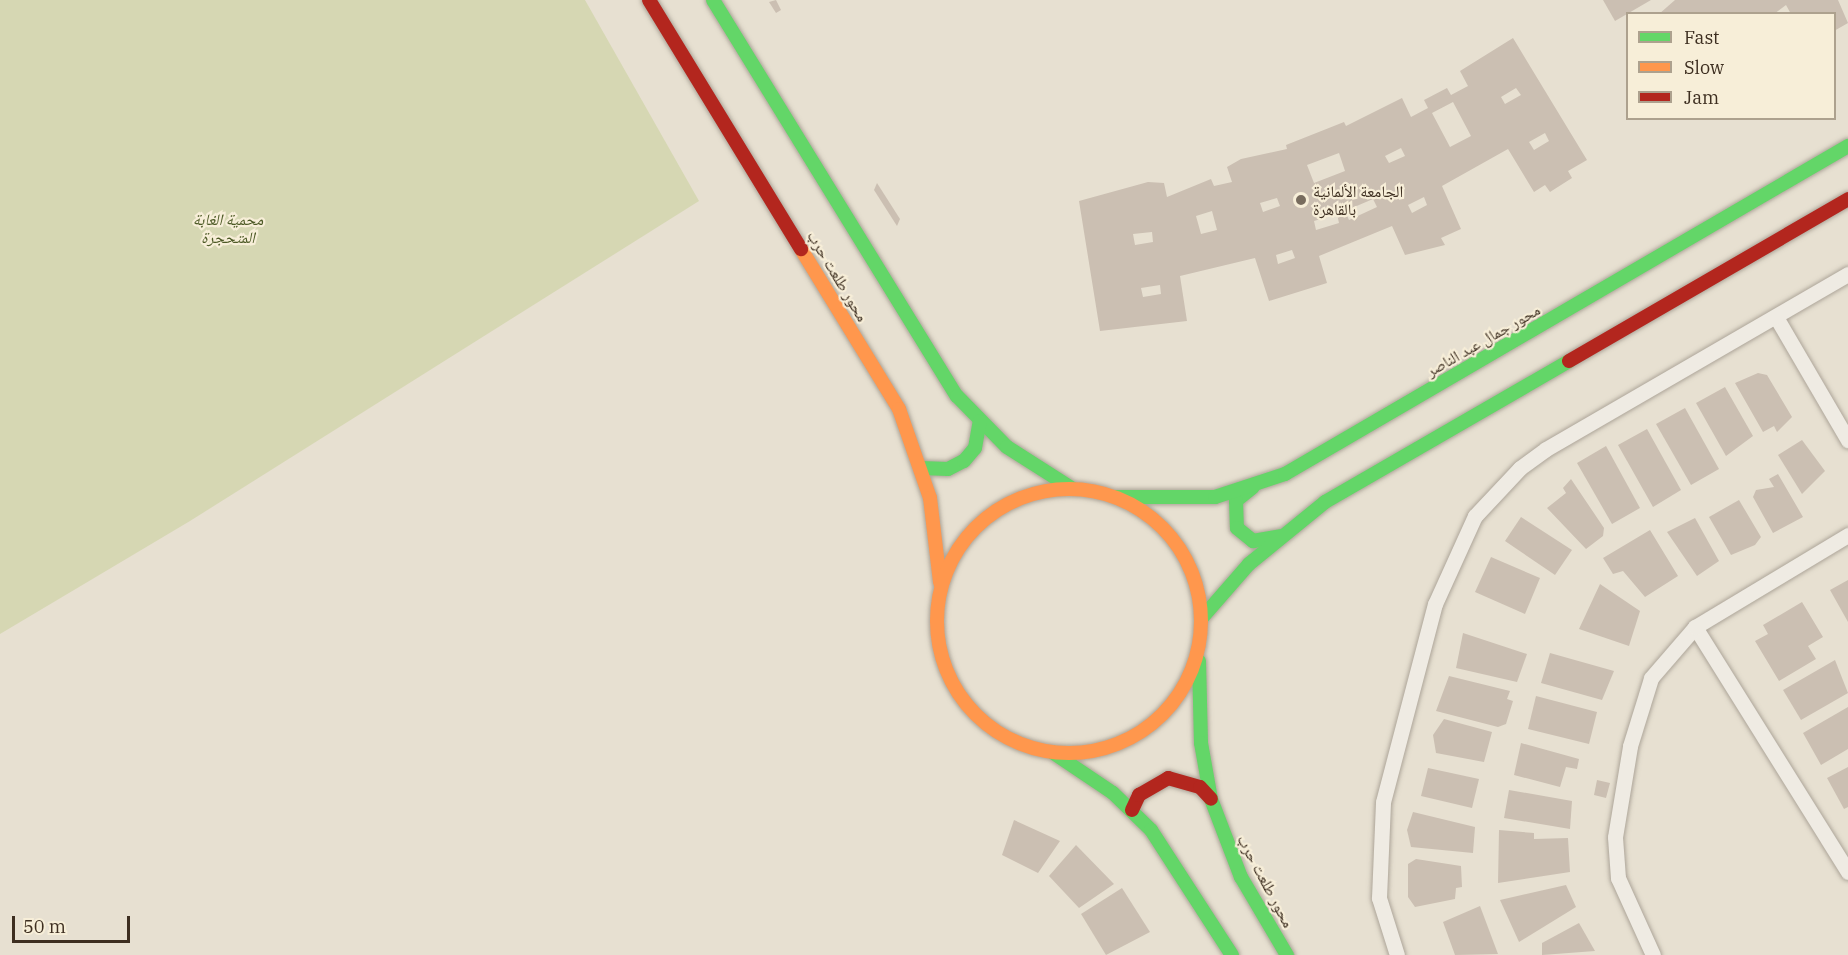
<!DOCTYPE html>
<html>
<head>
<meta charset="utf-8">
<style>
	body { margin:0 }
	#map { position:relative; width:1848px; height:955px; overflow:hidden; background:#e7e0d1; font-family:"IBM Plex Serif","Noto Naskh Arabic",serif }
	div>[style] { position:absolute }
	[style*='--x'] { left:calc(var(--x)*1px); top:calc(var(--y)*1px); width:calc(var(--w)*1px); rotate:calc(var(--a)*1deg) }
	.green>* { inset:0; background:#d6d7b3 }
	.building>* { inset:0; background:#cbbfb2 }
	.roads { filter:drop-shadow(0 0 2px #ada599) drop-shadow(0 0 2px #ada599) }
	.street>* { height:15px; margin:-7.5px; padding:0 7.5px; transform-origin:7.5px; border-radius:7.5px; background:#efebe3 }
	.fast>* { height:14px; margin:-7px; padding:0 7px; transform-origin:7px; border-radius:7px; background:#63d668 }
	.slow>* { height:14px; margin:-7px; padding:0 7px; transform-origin:7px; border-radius:7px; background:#ff974d }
	.slow>.ring { margin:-7px; padding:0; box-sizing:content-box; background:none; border:14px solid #ff974d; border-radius:50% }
	.jam>* { height:14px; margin:-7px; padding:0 7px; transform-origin:7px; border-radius:7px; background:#b3261e }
	.dots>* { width:16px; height:16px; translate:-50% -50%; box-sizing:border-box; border:3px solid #f7eed8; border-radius:50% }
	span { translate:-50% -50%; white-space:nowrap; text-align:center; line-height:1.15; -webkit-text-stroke:4.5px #f7eed8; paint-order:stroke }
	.poi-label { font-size:16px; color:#3d2e20 }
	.left { translate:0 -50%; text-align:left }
	.park-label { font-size:16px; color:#4d5a26; font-style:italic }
	.street-label { font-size:16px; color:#3d2e20 }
	.legend { position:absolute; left:1626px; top:12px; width:210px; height:108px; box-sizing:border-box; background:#f7eed8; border:2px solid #ada18e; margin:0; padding:8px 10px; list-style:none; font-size:18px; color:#3d2e20 }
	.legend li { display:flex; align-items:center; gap:12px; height:30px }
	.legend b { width:30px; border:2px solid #ada18e }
	.scale { position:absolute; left:12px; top:916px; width:118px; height:27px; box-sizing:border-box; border:3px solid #3d2e20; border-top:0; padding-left:8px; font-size:18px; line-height:21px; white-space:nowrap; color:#3d2e20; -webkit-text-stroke:4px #f7eed8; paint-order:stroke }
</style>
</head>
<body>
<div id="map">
	<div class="green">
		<div style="clip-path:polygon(0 0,585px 0,699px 201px,190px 521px,0 634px)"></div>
	</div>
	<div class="building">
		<div style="clip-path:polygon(776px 0,781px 10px,776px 13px,769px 2px)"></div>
		<div style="clip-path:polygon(1603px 0,1651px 0,1615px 21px)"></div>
		<div style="clip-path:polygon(1675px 0,1838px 0,1848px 23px,1834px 31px,1834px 14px,1791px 14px,1786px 5px,1774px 14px,1659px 14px)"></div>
		<div style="clip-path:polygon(evenodd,1513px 38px,1587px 160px,1568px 171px,1572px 178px,1550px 192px,1545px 185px,1534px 192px,1508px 149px,1442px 186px,1461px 229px,1441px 238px,1445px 245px,1405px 255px,1392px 226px,1319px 256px,1327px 283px,1269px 301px,1255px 258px,1180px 276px,1187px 321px,1100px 331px,1079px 201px,1148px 182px,1164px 183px,1167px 197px,1211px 179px,1214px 186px,1232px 182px,1227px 167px,1241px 159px,1287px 149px,1286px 145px,1344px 122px,1346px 126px,1402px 98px,1411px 117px,1428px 108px,1424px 100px,1447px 88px,1451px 95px,1468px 86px,1460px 71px,1513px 38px,1516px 88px,1521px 95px,1505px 104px,1501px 97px,1516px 88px,1513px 38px,1453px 102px,1471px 136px,1450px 147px,1432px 113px,1453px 102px,1513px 38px,1545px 133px,1549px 141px,1534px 150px,1529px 142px,1545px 133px,1513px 38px,1401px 148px,1405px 156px,1389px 163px,1385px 156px,1401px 148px,1513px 38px,1339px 153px,1345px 171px,1314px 183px,1307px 165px,1339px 153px,1513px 38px,1424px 197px,1427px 205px,1412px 213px,1408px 205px,1424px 197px,1513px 38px,1277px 198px,1280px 206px,1263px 212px,1260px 203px,1277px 198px,1513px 38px,1373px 199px,1377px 207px,1349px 220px,1345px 211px,1373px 199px,1513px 38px,1212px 211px,1217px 230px,1201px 234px,1196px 216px,1212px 211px,1513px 38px,1337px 214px,1339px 223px,1316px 230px,1314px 221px,1337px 214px,1513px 38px,1152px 232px,1153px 242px,1135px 245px,1133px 234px,1152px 232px,1513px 38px,1292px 250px,1295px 258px,1278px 264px,1276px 255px,1292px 250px,1513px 38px,1160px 285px,1161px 294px,1143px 297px,1141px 288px,1160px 285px)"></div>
		<div style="clip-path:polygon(877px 183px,900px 219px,897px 226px,874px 190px)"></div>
		<div style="clip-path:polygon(1758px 373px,1767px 375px,1792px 417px,1777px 432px,1774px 426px,1763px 432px,1735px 383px)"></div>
		<div style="clip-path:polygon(1725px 387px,1753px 436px,1726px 456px,1696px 403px)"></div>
		<div style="clip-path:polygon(1685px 408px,1719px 469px,1691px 485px,1656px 424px)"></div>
		<div style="clip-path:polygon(1647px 429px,1681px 490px,1653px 507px,1618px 445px)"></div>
		<div style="clip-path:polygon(1802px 440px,1825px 471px,1802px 494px,1778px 455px)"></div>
		<div style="clip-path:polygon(1606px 446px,1640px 508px,1612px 524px,1577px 463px)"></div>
		<div style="clip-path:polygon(1778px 474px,1803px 517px,1773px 533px,1753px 497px,1756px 490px,1774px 487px,1769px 479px)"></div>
		<div style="clip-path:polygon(1571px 479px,1604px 528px,1603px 536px,1586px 549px,1547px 508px,1566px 493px,1563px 488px)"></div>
		<div style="clip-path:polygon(1739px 500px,1761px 537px,1755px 545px,1731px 555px,1709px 517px)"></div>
		<div style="clip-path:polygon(1521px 517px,1572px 550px,1555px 575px,1505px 541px)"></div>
		<div style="clip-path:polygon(1695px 518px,1719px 561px,1697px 576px,1667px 532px)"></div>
		<div style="clip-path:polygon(1650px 530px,1678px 576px,1645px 597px,1623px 571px,1613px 574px,1603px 558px)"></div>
		<div style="clip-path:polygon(1491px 557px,1540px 578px,1525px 614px,1475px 592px)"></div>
		<div style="clip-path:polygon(1848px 580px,1848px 622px,1830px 590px)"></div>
		<div style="clip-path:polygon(1600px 584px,1640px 611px,1629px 646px,1579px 629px)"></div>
		<div style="clip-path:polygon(1802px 602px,1823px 637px,1808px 646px,1816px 659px,1779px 681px,1755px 641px,1768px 634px,1763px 625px)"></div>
		<div style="clip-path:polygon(1463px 633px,1527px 654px,1517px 682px,1456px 668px)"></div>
		<div style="clip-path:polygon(1550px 653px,1614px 671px,1602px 700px,1541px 683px)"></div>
		<div style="clip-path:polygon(1835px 660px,1848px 693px,1801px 720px,1783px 690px)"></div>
		<div style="clip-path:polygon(1449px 676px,1510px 691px,1507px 699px,1513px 701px,1506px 724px,1498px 727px,1436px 711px)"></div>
		<div style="clip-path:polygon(1536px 696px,1597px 712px,1589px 744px,1528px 729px)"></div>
		<div style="clip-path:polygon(1848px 707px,1848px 749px,1821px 765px,1803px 733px)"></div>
		<div style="clip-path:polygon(1444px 719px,1492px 732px,1484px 762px,1436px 753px,1433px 735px)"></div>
		<div style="clip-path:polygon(1521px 743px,1579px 759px,1577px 769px,1566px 767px,1560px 787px,1514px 775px)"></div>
		<div style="clip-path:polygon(1848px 767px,1848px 807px,1844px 809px,1827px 778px)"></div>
		<div style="clip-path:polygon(1428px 768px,1479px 779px,1472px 808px,1421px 796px)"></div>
		<div style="clip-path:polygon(1597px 780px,1610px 783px,1606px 798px,1594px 795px)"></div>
		<div style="clip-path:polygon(1509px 790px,1572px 801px,1570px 829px,1504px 818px)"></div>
		<div style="clip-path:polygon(1413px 812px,1475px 827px,1473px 853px,1411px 847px,1407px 830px)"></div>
		<div style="clip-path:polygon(1014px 820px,1060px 841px,1038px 873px,1002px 855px)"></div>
		<div style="clip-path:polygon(1499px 830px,1534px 833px,1534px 839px,1568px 838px,1570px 872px,1498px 883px)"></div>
		<div style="clip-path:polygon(1076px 845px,1114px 884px,1079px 908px,1049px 876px)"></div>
		<div style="clip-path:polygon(1416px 859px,1461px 866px,1462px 887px,1456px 888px,1455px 899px,1415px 907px,1408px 897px,1408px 864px)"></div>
		<div style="clip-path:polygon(1566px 885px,1576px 907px,1519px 942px,1500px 900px)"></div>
		<div style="clip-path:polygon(1122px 888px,1150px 932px,1106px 955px,1081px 914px)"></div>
		<div style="clip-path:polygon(1480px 906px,1498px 954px,1455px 955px,1443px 922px)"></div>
		<div style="clip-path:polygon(1579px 923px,1595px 951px,1542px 955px,1542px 943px)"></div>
	</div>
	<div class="roads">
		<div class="street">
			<div style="--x:1776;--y:317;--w:143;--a:59.7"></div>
			<div style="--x:1695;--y:627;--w:289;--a:58"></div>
			<div style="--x:1397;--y:955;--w:60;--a:-107.5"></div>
			<div style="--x:1379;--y:898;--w:96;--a:-87.6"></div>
			<div style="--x:1383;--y:802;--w:205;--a:-75.3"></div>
			<div style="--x:1435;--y:604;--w:97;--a:-65.6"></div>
			<div style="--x:1475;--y:516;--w:66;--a:-46.8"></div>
			<div style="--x:1520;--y:468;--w:32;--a:-36"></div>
			<div style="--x:1546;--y:449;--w:349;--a:-30.1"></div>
			<div style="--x:1653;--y:955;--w:85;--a:-114.4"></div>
			<div style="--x:1618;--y:878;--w:41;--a:-94.2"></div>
			<div style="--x:1615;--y:837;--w:92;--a:-80.6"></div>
			<div style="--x:1630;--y:746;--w:71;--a:-72.8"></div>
			<div style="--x:1651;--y:678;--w:67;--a:-49.2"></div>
			<div style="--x:1695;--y:627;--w:179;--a:-31"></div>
		</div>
		<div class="fast">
			<div style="--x:713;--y:0;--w:465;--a:58.4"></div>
			<div style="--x:957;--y:396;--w:71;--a:45.6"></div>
			<div style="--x:1007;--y:447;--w:78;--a:32.5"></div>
			<div style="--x:921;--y:468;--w:27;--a:2"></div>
			<div style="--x:948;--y:469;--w:18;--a:-27"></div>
			<div style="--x:964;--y:461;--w:17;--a:-50"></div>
			<div style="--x:975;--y:448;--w:27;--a:-80"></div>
			<div style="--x:1253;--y:487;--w:22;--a:141"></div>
			<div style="--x:1236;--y:501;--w:27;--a:88"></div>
			<div style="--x:1237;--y:528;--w:21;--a:39"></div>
			<div style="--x:1253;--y:541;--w:28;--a:-10"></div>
			<div style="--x:1116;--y:497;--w:99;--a:0"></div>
			<div style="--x:1215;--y:497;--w:74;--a:-18.2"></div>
			<div style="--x:1285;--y:474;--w:652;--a:-30.22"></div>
			<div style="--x:1201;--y:619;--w:73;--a:-48.9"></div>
			<div style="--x:1249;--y:564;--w:98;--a:-39.2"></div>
			<div style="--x:1325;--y:502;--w:282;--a:-30"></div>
			<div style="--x:1199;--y:661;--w:82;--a:88.6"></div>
			<div style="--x:1201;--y:743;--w:57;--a:79.9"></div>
			<div style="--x:1211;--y:799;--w:84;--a:69"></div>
			<div style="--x:1241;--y:877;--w:91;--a:59.5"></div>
			<div style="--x:1052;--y:752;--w:73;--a:33.9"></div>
			<div style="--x:1113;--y:793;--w:53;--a:44.2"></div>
			<div style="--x:1151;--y:830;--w:149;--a:57.1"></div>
		</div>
		<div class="slow">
			<div style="--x:801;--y:249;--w:188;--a:58.5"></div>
			<div style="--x:899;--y:409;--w:94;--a:70.8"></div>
			<div style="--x:930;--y:498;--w:85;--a:83.2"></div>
			<div class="ring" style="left:937px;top:489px;width:250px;height:250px"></div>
		</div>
		<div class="jam">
			<div style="--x:649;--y:0;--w:292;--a:58.6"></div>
			<div style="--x:1569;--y:361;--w:323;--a:-30.1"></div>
			<div style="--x:1132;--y:810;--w:17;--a:-65"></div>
			<div style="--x:1139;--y:795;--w:34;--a:-30"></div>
			<div style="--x:1168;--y:778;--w:33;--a:16"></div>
			<div style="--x:1200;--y:787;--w:16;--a:47"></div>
		</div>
	</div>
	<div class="dots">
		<div style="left:1301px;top:200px;background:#786c5e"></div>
	</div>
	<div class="poi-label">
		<span class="left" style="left:1313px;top:200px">الجامعة الألمانية<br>بالقاهرة</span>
	</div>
	<div class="park-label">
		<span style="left:228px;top:228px">محمية الغابة<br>المتحجرة</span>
	</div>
	<div class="street-label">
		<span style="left:838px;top:276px;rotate:59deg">محور طلعت حرب</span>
		<span style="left:1483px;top:340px;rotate:-30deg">محور جمال عبد الناصر</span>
		<span style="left:1266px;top:881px;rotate:62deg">محور طلعت حرب</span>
	</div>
	<ul class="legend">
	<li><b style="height:8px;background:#63d668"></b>Fast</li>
	<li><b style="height:8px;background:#ff974d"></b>Slow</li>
	<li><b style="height:8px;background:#b3261e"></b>Jam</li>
	</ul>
	<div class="scale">50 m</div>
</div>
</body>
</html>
